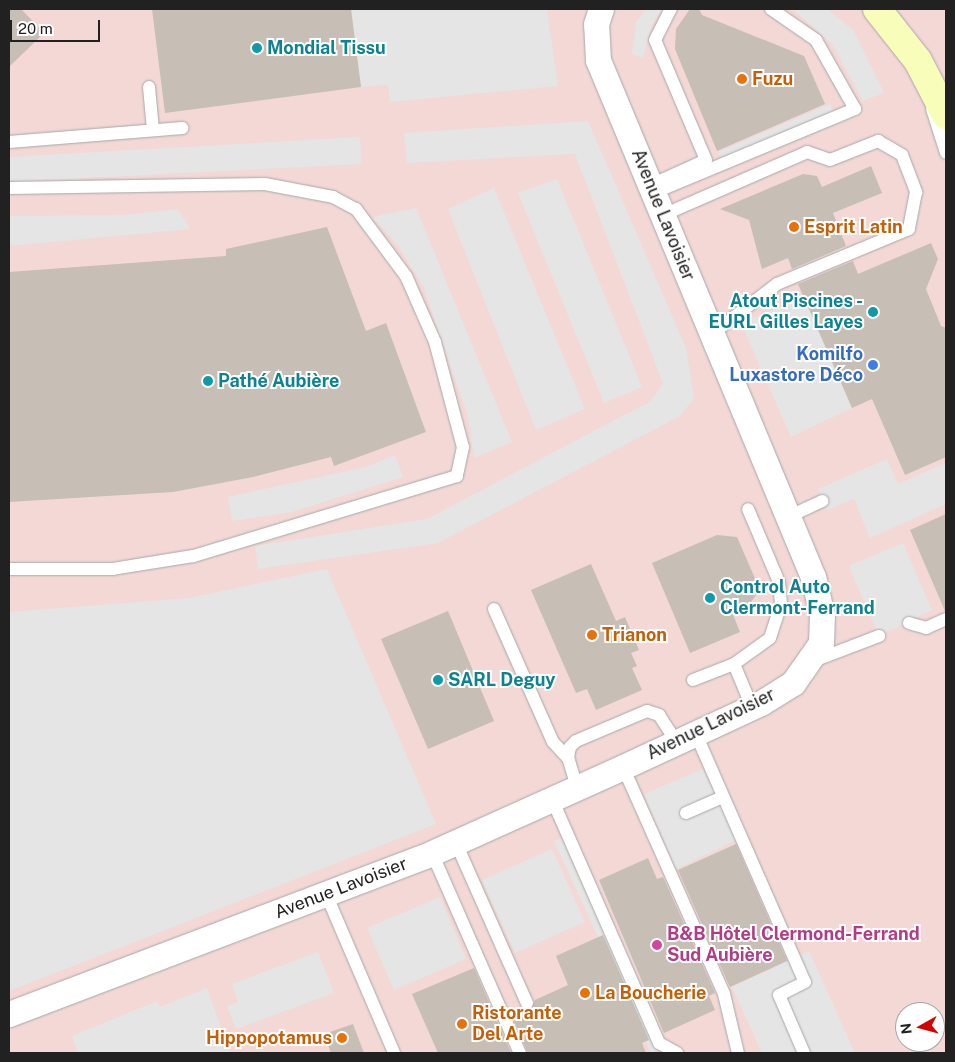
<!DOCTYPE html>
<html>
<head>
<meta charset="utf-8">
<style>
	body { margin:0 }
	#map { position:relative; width:955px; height:1062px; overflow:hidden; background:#f2efe7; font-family:"Public Sans",sans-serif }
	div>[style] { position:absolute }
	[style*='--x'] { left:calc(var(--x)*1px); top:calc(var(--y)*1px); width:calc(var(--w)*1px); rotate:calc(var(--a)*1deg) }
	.commercial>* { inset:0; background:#f3d8d6 }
	.parking>* { inset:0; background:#e5e5e5 }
	.building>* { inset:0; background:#c7beb6 }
	.roads { filter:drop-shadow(0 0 1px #a8a8a8) drop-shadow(0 0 1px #a8a8a8) }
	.service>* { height:12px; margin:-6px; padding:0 6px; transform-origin:6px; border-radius:6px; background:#fff }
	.minor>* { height:25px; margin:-12.5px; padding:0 12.5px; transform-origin:12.5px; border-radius:12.5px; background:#fff }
	.secondary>* { height:28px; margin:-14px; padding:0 14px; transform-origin:14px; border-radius:14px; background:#f8fdba }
	.dots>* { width:14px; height:14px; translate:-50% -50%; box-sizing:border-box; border:2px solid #fff; border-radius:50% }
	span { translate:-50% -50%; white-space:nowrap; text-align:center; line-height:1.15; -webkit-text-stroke:4px #fff; paint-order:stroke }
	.culture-label { font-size:18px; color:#0d838f; font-weight:700 }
	.left { translate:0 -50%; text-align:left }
	.right { translate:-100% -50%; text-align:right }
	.food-label { font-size:18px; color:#c56008; font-weight:700 }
	.street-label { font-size:18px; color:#212121 }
	.shop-label { font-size:18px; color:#366cbe; font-weight:700 }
	.hotel-label { font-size:18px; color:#b23c85; font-weight:700 }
	.frame { position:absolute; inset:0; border:10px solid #212121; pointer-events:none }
	.north { position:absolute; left:895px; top:1002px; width:50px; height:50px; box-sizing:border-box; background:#fff; border:1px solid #a6a6a6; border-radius:50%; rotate:263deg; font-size:14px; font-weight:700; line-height:20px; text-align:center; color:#212121 }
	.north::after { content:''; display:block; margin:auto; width:18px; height:22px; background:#d20500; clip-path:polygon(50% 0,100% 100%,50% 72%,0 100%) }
	.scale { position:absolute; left:10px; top:20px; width:90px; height:22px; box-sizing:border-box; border:2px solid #212121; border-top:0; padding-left:6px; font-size:15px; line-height:18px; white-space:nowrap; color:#212121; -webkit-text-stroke:4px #fff; paint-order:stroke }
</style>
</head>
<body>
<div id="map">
	<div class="commercial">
		<div style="clip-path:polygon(evenodd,9px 9px,946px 9px,946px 1053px,9px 1053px,9px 9px,905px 1012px,935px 1012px,935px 1042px,905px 1042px,905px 1012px)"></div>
	</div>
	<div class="parking">
		<div style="clip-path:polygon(351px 9px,547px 9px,558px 86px,390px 102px,388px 85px,361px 87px)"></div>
		<div style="clip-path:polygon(646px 9px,662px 9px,652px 24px,643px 58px,632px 54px,636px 22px)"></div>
		<div style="clip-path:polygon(793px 9px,827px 9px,854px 31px,884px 93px,863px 101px,832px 44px)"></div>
		<div style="clip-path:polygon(830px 104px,834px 113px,722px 161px,718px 152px)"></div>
		<div style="clip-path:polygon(588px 121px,686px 348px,694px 398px,680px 416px,438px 543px,258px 569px,255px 546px,427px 519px,651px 401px,663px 383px,575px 154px,407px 163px,404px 133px)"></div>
		<div style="clip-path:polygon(360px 137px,362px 164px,9px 182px,9px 157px)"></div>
		<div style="clip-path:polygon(557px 179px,642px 387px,604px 403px,518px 193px)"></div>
		<div style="clip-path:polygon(494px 188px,585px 409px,536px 430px,448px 209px)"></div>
		<div style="clip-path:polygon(416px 208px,512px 442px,474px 458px,468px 416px,423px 286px,397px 244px,372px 217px)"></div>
		<div style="clip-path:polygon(178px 209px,190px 229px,9px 246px,9px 216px,125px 215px)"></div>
		<div style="clip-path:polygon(804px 297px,852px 408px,791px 437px,741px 323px)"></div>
		<div style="clip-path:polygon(395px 455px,403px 477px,292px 512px,232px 521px,228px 497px,366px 467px)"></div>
		<div style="clip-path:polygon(887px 459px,898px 484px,946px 463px,946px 504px,870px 538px,854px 499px,827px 510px,818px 489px)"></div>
		<div style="clip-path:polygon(903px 543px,932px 610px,879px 636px,849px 566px)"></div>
		<div style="clip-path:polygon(327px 569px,436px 824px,9px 991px,9px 612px,189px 598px)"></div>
		<div style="clip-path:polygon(703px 769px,736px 840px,676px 869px,644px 794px)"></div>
		<div style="clip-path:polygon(561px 838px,657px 1050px,651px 1053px,554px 841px)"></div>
		<div style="clip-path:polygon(552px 849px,585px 922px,515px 953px,482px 880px)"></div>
		<div style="clip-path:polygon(440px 897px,466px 959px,394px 990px,367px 928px)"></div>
		<div style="clip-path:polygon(809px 951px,855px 1053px,762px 1053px,732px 987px)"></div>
		<div style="clip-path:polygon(318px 952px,334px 993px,236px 1029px,227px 1006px,238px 1002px,232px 984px)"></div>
		<div style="clip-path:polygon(207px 988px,230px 1053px,78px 1053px,72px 1036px,157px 1001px,160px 1007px)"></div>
	</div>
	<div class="building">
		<div style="clip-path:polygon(9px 9px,21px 9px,44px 33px,9px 67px)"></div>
		<div style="clip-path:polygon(152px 9px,351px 9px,361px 87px,165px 113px)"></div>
		<div style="clip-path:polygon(690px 9px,699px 9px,702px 15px,804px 56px,825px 104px,717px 151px,675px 49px,676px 29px)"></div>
		<div style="clip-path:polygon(871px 166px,882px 193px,833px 213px,846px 246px,792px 269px,788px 258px,762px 269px,749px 220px,720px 209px,803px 174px,817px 176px,822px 187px)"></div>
		<div style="clip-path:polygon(327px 227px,366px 331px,386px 323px,426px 432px,334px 466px,331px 457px,253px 477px,173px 492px,9px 502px,9px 272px,226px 256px,226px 249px)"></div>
		<div style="clip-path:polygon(931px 243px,938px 259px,926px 289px,941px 326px,946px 328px,946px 457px,905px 475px,872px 399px,852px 408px,798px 284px,853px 261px,858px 274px)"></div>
		<div style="clip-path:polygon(946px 514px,946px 611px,945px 611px,910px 530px)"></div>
		<div style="clip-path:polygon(717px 535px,737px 537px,760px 590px,748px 606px,732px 612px,740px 632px,690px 653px,652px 563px)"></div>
		<div style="clip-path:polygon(591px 564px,616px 621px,625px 617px,639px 650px,631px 653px,637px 666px,632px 668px,642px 690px,596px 710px,587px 689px,576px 693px,531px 590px)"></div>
		<div style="clip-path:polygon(448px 611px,494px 721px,428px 749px,381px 639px)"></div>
		<div style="clip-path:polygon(736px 844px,787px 961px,730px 987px,678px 870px)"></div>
		<div style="clip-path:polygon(648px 858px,657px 879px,663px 877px,715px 993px,709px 996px,715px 1010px,664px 1033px,599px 880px)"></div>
		<div style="clip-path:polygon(603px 935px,649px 1040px,642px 1043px,646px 1053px,528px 1053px,510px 1011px,520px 1007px,531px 1010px,535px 1000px,568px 985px,556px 956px)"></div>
		<div style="clip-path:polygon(474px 968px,511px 1053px,438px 1053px,412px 994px)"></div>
		<div style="clip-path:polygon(353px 1024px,364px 1053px,331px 1053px,324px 1034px)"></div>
	</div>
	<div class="roads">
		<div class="service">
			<div style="--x:149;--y:87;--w:43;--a:84.7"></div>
			<div style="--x:932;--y:109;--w:46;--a:72.3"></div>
			<div style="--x:9;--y:142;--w:174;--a:-4.6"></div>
			<div style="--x:651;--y:185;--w:60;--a:-24.4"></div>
			<div style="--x:706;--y:160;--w:130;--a:-113"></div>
			<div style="--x:655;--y:40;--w:35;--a:-63"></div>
			<div style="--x:9;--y:188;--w:256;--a:-0.9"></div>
			<div style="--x:265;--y:184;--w:69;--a:10.8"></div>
			<div style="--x:333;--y:197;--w:26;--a:28"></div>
			<div style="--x:356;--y:209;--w:84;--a:53.3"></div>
			<div style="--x:406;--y:276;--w:72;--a:66.3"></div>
			<div style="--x:435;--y:342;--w:109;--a:75.1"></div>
			<div style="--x:463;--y:447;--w:30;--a:102"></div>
			<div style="--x:457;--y:476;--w:276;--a:163.1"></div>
			<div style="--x:193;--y:556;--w:81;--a:170.8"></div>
			<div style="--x:113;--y:569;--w:104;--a:180"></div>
			<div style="--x:653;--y:193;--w:219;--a:-22.6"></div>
			<div style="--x:855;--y:109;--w:79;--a:-119.5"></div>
			<div style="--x:816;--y:40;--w:55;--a:-145.4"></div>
			<div style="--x:663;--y:215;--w:157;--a:-23.6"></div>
			<div style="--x:807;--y:152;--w:24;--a:19"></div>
			<div style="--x:830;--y:160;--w:52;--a:-21.6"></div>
			<div style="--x:878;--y:141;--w:28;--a:30"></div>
			<div style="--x:902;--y:155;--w:40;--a:69"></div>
			<div style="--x:916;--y:192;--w:38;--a:101"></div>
			<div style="--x:909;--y:229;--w:143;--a:157.4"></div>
			<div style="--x:777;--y:284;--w:82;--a:142.4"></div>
			<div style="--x:788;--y:517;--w:38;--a:-25"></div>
			<div style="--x:494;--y:609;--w:145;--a:66.1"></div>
			<div style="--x:553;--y:742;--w:22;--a:47"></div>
			<div style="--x:909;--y:623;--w:18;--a:16"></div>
			<div style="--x:926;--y:628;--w:22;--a:-24"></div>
			<div style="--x:811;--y:662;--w:73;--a:-20.9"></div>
			<div style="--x:734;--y:664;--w:44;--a:-35.8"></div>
			<div style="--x:770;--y:638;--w:36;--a:-72"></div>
			<div style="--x:781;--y:604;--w:22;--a:-95"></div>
			<div style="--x:779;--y:582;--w:79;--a:-113"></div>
			<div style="--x:693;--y:680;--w:44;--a:-21.3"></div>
			<div style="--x:734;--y:664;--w:47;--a:67.3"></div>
			<div style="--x:695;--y:732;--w:273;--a:66.3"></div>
			<div style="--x:805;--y:982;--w:29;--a:153"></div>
			<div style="--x:779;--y:995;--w:63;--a:66.7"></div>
			<div style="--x:623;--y:767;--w:248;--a:66"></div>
			<div style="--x:724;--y:994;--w:61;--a:76.7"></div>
			<div style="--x:577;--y:787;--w:30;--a:-107"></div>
			<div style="--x:568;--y:758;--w:11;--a:-80"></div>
			<div style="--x:570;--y:747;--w:8;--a:-45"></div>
			<div style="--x:576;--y:741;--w:77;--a:-22.9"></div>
			<div style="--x:647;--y:711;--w:13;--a:18"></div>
			<div style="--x:659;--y:715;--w:31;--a:57"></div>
			<div style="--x:552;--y:799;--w:266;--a:66.3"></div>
			<div style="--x:659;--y:1043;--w:21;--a:29"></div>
			<div style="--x:686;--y:813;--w:40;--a:-23.4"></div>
			<div style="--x:456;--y:843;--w:175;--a:66.1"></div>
			<div style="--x:432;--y:853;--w:219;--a:66.3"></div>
			<div style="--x:326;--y:894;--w:173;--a:66.8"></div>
		</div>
		<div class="minor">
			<div style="--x:9;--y:1014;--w:453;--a:-20.8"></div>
			<div style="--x:432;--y:853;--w:209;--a:-24.2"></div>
			<div style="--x:623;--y:767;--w:152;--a:-24.9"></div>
			<div style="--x:761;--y:703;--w:38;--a:-32"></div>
			<div style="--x:793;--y:683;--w:49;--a:-55"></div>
			<div style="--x:821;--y:643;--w:28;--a:-88"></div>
			<div style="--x:822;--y:615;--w:39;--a:-103"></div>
			<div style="--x:813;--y:577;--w:560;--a:-112.58"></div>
			<div style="--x:598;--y:60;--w:36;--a:-93"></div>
			<div style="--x:596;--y:24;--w:16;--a:-72"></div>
		</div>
		<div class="secondary">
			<div style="--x:877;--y:9;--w:66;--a:51.7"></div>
			<div style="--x:918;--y:61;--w:61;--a:62.6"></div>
		</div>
	</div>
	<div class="dots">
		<div style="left:257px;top:48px;background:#0f9aa8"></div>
		<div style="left:742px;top:79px;background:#e8710a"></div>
		<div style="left:794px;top:227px;background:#e8710a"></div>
		<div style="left:873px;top:312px;background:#0f9aa8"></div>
		<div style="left:873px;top:365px;background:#3f7fe0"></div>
		<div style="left:208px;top:381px;background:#0f9aa8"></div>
		<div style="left:710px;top:598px;background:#0f9aa8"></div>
		<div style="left:592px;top:635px;background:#e8710a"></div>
		<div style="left:438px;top:680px;background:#0f9aa8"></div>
		<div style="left:657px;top:945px;background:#d1479c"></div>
		<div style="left:585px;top:993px;background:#e8710a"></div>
		<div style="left:462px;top:1024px;background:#e8710a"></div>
		<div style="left:342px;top:1038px;background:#e8710a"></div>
	</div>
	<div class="culture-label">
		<span class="left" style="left:267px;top:48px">Mondial Tissu</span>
		<span class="right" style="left:863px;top:312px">Atout Piscines -<br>EURL Gilles Layes</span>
		<span class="left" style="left:218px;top:381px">Pathé Aubière</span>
		<span class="left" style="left:720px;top:598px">Control Auto<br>Clermont-Ferrand</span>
		<span class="left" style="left:448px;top:680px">SARL Deguy</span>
	</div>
	<div class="food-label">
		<span class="left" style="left:752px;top:79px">Fuzu</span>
		<span class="left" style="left:804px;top:227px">Esprit Latin</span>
		<span class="left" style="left:602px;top:635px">Trianon</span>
		<span class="left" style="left:595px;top:993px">La Boucherie</span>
		<span class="left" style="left:472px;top:1024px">Ristorante<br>Del Arte</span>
		<span class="right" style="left:332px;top:1038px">Hippopotamus</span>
	</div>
	<div class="street-label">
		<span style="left:663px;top:215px;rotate:68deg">Avenue Lavoisier</span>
		<span style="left:711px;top:724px;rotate:-26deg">Avenue Lavoisier</span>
		<span style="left:341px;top:888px;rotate:-21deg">Avenue Lavoisier</span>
	</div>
	<div class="shop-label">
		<span class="right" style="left:863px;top:365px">Komilfo<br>Luxastore Déco</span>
	</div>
	<div class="hotel-label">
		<span class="left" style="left:667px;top:945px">B&amp;B Hôtel Clermond-Ferrand<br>Sud Aubière</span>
	</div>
	<div class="frame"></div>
	<div class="north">N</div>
	<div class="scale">20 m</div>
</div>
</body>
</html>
